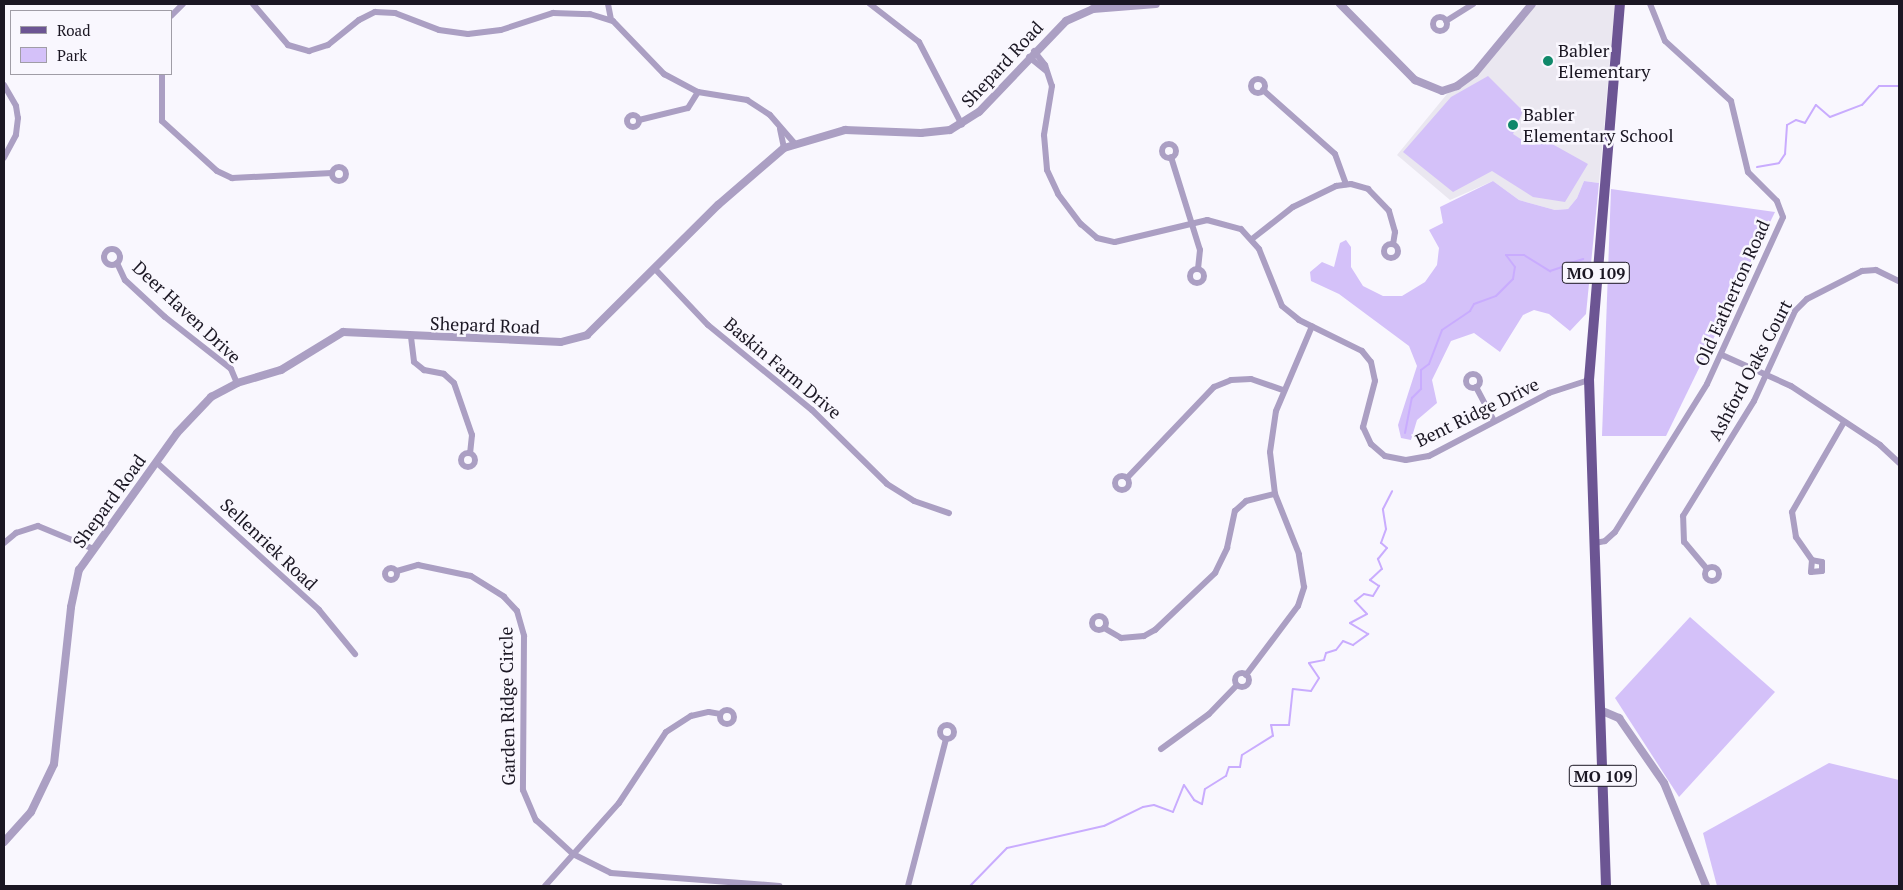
<!DOCTYPE html>
<html>
<head>
<meta charset="utf-8">
<style>
	body { margin:0 }
	#map { position:relative; width:1903px; height:890px; overflow:hidden; background:#f9f7fe; font-family:"PT Serif",serif }
	div>[style] { position:absolute }
	[style*='--x'] { left:calc(var(--x)*1px); top:calc(var(--y)*1px); width:calc(var(--w)*1px); rotate:calc(var(--a)*1deg) }
	.built>* { inset:0; background:#eae7f0 }
	.green>* { inset:0; background:#d4c1f9 }
	.stream>* { height:2px; margin:-1px; padding:0 1px; transform-origin:1px; border-radius:1px; background:#c9acfe }
	.minor>* { height:6px; margin:-3px; padding:0 3px; transform-origin:3px; border-radius:3px; background:#ab9fc3 }
	.minor>.ring { margin:-3px; padding:0; box-sizing:content-box; background:none; border:6px solid #ab9fc3; border-radius:50% }
	.tertiary>* { height:8px; margin:-4px; padding:0 4px; transform-origin:4px; border-radius:4px; background:#ab9fc3 }
	.primary>* { height:10px; margin:-5px; padding:0 5px; transform-origin:5px; border-radius:5px; background:#6c5593 }
	.dots>* { width:14px; height:14px; translate:-50% -50%; box-sizing:border-box; border:2px solid #f9f7fe; border-radius:50% }
	span { translate:-50% -50%; white-space:nowrap; text-align:center; line-height:1.15; -webkit-text-stroke:5px #f9f7fe; paint-order:stroke }
	.shield-label span { padding:1px 4px; background:#f9f7fe; border:1px solid; border-radius:4px; -webkit-text-stroke-width:0 }
	.shield-label { font-size:16px; color:#1b1723; font-weight:700 }
	.poi-label { font-size:18px; color:#1b1723 }
	.left { translate:0 -50%; text-align:left }
	.street-label { font-size:18px; color:#1b1723 }
	.frame { position:absolute; inset:0; border:5px solid #1b1723; pointer-events:none }
	.legend { position:absolute; left:10px; top:10px; width:162px; height:65px; box-sizing:border-box; background:#f9f7fe; border:1px solid #a09da6; margin:0; padding:6px 9px; list-style:none; font-size:15px; color:#1b1723 }
	.legend li { display:flex; align-items:center; gap:10px; height:25px }
	.legend b { width:25px; border:1px solid #a09da6 }
</style>
</head>
<body>
<div id="map">
	<div class="built">
		<div style="clip-path:polygon(1535px 4px,1615px 4px,1599px 183px,1584px 181px,1577px 198px,1568px 209px,1555px 210px,1519px 200px,1493px 181px,1450px 200px,1397px 155px,1447px 94px,1479px 71px)"></div>
	</div>
	<div class="green">
		<div style="clip-path:polygon(1488px 76px,1523px 111px,1513px 134px,1530px 145px,1545px 140px,1588px 164px,1565px 202px,1533px 197px,1492px 171px,1453px 192px,1403px 152px,1451px 97px)"></div>
		<div style="clip-path:polygon(1493px 181px,1519px 200px,1555px 210px,1568px 209px,1577px 198px,1584px 181px,1599px 183px,1586px 314px,1570px 331px,1549px 314px,1534px 310px,1523px 315px,1500px 352px,1474px 333px,1451px 341px,1432px 380px,1437px 403px,1417px 420px,1411px 440px,1401px 438px,1398px 425px,1417px 366px,1409px 346px,1339px 294px,1311px 281px,1310px 272px,1322px 262px,1334px 267px,1340px 243px,1346px 240px,1351px 247px,1351px 267px,1363px 286px,1383px 296px,1402px 296px,1425px 282px,1437px 265px,1439px 248px,1429px 230px,1443px 223px,1440px 207px)"></div>
		<div style="clip-path:polygon(1611px 189px,1775px 212px,1666px 436px,1602px 436px)"></div>
		<div style="clip-path:polygon(1690px 617px,1775px 692px,1679px 797px,1615px 698px)"></div>
		<div style="clip-path:polygon(1829px 763px,1899px 780px,1899px 886px,1717px 886px,1703px 833px)"></div>
	</div>
	<div class="stream">
		<div style="--x:1757;--y:167;--w:22;--a:-10"></div>
		<div style="--x:1779;--y:163;--w:11;--a:-56"></div>
		<div style="--x:1785;--y:154;--w:29;--a:-86"></div>
		<div style="--x:1787;--y:125;--w:10;--a:-29"></div>
		<div style="--x:1796;--y:120;--w:9;--a:18"></div>
		<div style="--x:1805;--y:123;--w:21;--a:-59"></div>
		<div style="--x:1816;--y:105;--w:18;--a:41"></div>
		<div style="--x:1830;--y:117;--w:34;--a:-21"></div>
		<div style="--x:1862;--y:105;--w:25;--a:-48"></div>
		<div style="--x:1879;--y:86;--w:20;--a:0"></div>
		<div style="--x:1567;--y:264;--w:17;--a:-17"></div>
		<div style="--x:1405;--y:433;--w:36;--a:-79"></div>
		<div style="--x:1412;--y:398;--w:13;--a:-45"></div>
		<div style="--x:1421;--y:389;--w:19;--a:-90"></div>
		<div style="--x:1421;--y:370;--w:10;--a:-37"></div>
		<div style="--x:1429;--y:364;--w:36;--a:-69"></div>
		<div style="--x:1442;--y:330;--w:34;--a:-34"></div>
		<div style="--x:1470;--y:311;--w:8;--a:-60"></div>
		<div style="--x:1474;--y:304;--w:23;--a:-20"></div>
		<div style="--x:1496;--y:296;--w:24;--a:-45"></div>
		<div style="--x:1513;--y:279;--w:12;--a:-81"></div>
		<div style="--x:1515;--y:267;--w:15;--a:-127"></div>
		<div style="--x:1506;--y:255;--w:18;--a:0"></div>
		<div style="--x:1524;--y:255;--w:31;--a:32"></div>
		<div style="--x:1550;--y:271;--w:16;--a:-18"></div>
		<div style="--x:970;--y:886;--w:53;--a:-45.8"></div>
		<div style="--x:1007;--y:848;--w:99;--a:-12.8"></div>
		<div style="--x:1104;--y:826;--w:43;--a:-26"></div>
		<div style="--x:1143;--y:807;--w:11;--a:-10"></div>
		<div style="--x:1154;--y:805;--w:20;--a:20"></div>
		<div style="--x:1173;--y:812;--w:29;--a:-68"></div>
		<div style="--x:1184;--y:785;--w:18;--a:56"></div>
		<div style="--x:1194;--y:800;--w:9;--a:27"></div>
		<div style="--x:1202;--y:804;--w:15;--a:-79"></div>
		<div style="--x:1205;--y:789;--w:25;--a:-32"></div>
		<div style="--x:1226;--y:776;--w:9;--a:-72"></div>
		<div style="--x:1229;--y:767;--w:11;--a:0"></div>
		<div style="--x:1240;--y:767;--w:12;--a:-81"></div>
		<div style="--x:1242;--y:755;--w:36;--a:-32"></div>
		<div style="--x:1273;--y:736;--w:11;--a:-100"></div>
		<div style="--x:1271;--y:725;--w:18;--a:0"></div>
		<div style="--x:1289;--y:725;--w:36;--a:-84"></div>
		<div style="--x:1293;--y:689;--w:18;--a:6"></div>
		<div style="--x:1311;--y:691;--w:15;--a:-58"></div>
		<div style="--x:1319;--y:678;--w:18;--a:-124"></div>
		<div style="--x:1309;--y:663;--w:15;--a:-11"></div>
		<div style="--x:1324;--y:660;--w:7;--a:-74"></div>
		<div style="--x:1326;--y:653;--w:10;--a:-17"></div>
		<div style="--x:1336;--y:650;--w:11;--a:-52"></div>
		<div style="--x:1343;--y:641;--w:11;--a:22"></div>
		<div style="--x:1353;--y:645;--w:19;--a:-36"></div>
		<div style="--x:1368;--y:634;--w:21;--a:-149"></div>
		<div style="--x:1350;--y:623;--w:19;--a:-28"></div>
		<div style="--x:1367;--y:614;--w:18;--a:-133"></div>
		<div style="--x:1355;--y:601;--w:11;--a:-38"></div>
		<div style="--x:1364;--y:594;--w:9;--a:13"></div>
		<div style="--x:1373;--y:596;--w:12;--a:-59"></div>
		<div style="--x:1379;--y:586;--w:11;--a:-146"></div>
		<div style="--x:1370;--y:580;--w:16;--a:-43"></div>
		<div style="--x:1382;--y:569;--w:11;--a:-112"></div>
		<div style="--x:1378;--y:559;--w:14;--a:-51"></div>
		<div style="--x:1387;--y:548;--w:8;--a:-140"></div>
		<div style="--x:1381;--y:543;--w:15;--a:-70"></div>
		<div style="--x:1386;--y:529;--w:20;--a:-99"></div>
		<div style="--x:1383;--y:509;--w:20;--a:-63"></div>
	</div>
	<div class="minor">
		<div style="--x:253;--y:4;--w:54;--a:49.5"></div>
		<div style="--x:288;--y:45;--w:22;--a:16"></div>
		<div style="--x:309;--y:51;--w:20;--a:-18"></div>
		<div style="--x:328;--y:45;--w:40;--a:-39"></div>
		<div style="--x:359;--y:20;--w:18;--a:-27"></div>
		<div style="--x:375;--y:12;--w:20;--a:3"></div>
		<div style="--x:395;--y:13;--w:47;--a:21.1"></div>
		<div style="--x:439;--y:30;--w:29;--a:8"></div>
		<div style="--x:468;--y:34;--w:33;--a:-7"></div>
		<div style="--x:501;--y:30;--w:55;--a:-18.1"></div>
		<div style="--x:553;--y:13;--w:37;--a:2"></div>
		<div style="--x:590;--y:14;--w:24;--a:17"></div>
		<div style="--x:613;--y:21;--w:74;--a:46.1"></div>
		<div style="--x:664;--y:74;--w:38;--a:28"></div>
		<div style="--x:698;--y:92;--w:50;--a:9.3"></div>
		<div style="--x:747;--y:100;--w:27;--a:33"></div>
		<div style="--x:770;--y:115;--w:37;--a:49"></div>
		<div style="--x:608;--y:4;--w:16;--a:79"></div>
		<div style="--x:870;--y:4;--w:62;--a:37.8"></div>
		<div style="--x:919;--y:42;--w:93;--a:62.6"></div>
		<div style="--x:171;--y:16;--w:17;--a:-45"></div>
		<div class="ring" style="left:1433px;top:17px;width:8px;height:8px"></div>
		<div style="--x:1446;--y:21;--w:32;--a:-32"></div>
		<div style="--x:1034;--y:51;--w:18;--a:52"></div>
		<div style="--x:1045;--y:65;--w:22;--a:72"></div>
		<div style="--x:1052;--y:86;--w:50;--a:99.3"></div>
		<div style="--x:1044;--y:135;--w:35;--a:85"></div>
		<div style="--x:1047;--y:170;--w:26;--a:65"></div>
		<div style="--x:1058;--y:194;--w:38;--a:53"></div>
		<div style="--x:1081;--y:224;--w:21;--a:41"></div>
		<div style="--x:1097;--y:238;--w:18;--a:13"></div>
		<div style="--x:1115;--y:242;--w:95;--a:-13.4"></div>
		<div style="--x:1207;--y:220;--w:35;--a:15"></div>
		<div style="--x:1241;--y:229;--w:27;--a:48"></div>
		<div style="--x:1259;--y:249;--w:61;--a:68"></div>
		<div style="--x:1282;--y:306;--w:22;--a:39"></div>
		<div style="--x:1299;--y:320;--w:70;--a:26.2"></div>
		<div style="--x:1362;--y:351;--w:14;--a:51"></div>
		<div style="--x:1371;--y:362;--w:19;--a:78"></div>
		<div style="--x:1375;--y:381;--w:48;--a:104.6"></div>
		<div style="--x:1363;--y:427;--w:19;--a:65"></div>
		<div style="--x:1371;--y:444;--w:18;--a:41"></div>
		<div style="--x:1385;--y:456;--w:21;--a:11"></div>
		<div style="--x:1406;--y:460;--w:23;--a:-10"></div>
		<div style="--x:1429;--y:456;--w:136;--a:-27.7"></div>
		<div style="--x:1549;--y:393;--w:42;--a:-18"></div>
		<div style="--x:1029;--y:57;--w:21;--a:39"></div>
		<div style="--x:162;--y:74;--w:47;--a:90"></div>
		<div style="--x:162;--y:121;--w:74;--a:42.3"></div>
		<div style="--x:217;--y:171;--w:17;--a:25"></div>
		<div style="--x:232;--y:178;--w:100;--a:-2.9"></div>
		<div class="ring" style="left:1251px;top:79px;width:8px;height:8px"></div>
		<div style="--x:4;--y:85;--w:24;--a:60"></div>
		<div style="--x:16;--y:106;--w:12;--a:81"></div>
		<div style="--x:18;--y:118;--w:17;--a:97"></div>
		<div style="--x:16;--y:135;--w:26;--a:118"></div>
		<div style="--x:1263;--y:90;--w:96;--a:41.6"></div>
		<div style="--x:1335;--y:154;--w:32;--a:70"></div>
		<div class="ring" style="left:627px;top:115px;width:6px;height:6px"></div>
		<div style="--x:639;--y:120;--w:50;--a:-13.8"></div>
		<div style="--x:688;--y:108;--w:19;--a:-58"></div>
		<div style="--x:780;--y:129;--w:19;--a:78"></div>
		<div class="ring" style="left:1162px;top:144px;width:8px;height:8px"></div>
		<div style="--x:1171;--y:157;--w:97;--a:72.7"></div>
		<div style="--x:1200;--y:250;--w:19;--a:96"></div>
		<div class="ring" style="left:332px;top:167px;width:8px;height:8px"></div>
		<div style="--x:1252;--y:239;--w:52;--a:-38"></div>
		<div style="--x:1293;--y:207;--w:48;--a:-26"></div>
		<div style="--x:1336;--y:186;--w:15;--a:-8"></div>
		<div style="--x:1351;--y:184;--w:18;--a:16"></div>
		<div style="--x:1368;--y:189;--w:30;--a:46"></div>
		<div style="--x:1389;--y:211;--w:22;--a:74"></div>
		<div style="--x:1395;--y:232;--w:12;--a:99"></div>
		<div class="ring" style="left:1384px;top:244px;width:8px;height:8px"></div>
		<div class="ring" style="left:104px;top:249px;width:10px;height:10px"></div>
		<div style="--x:117;--y:263;--w:19;--a:65"></div>
		<div style="--x:125;--y:280;--w:54;--a:42.8"></div>
		<div style="--x:165;--y:317;--w:84;--a:38.2"></div>
		<div style="--x:231;--y:369;--w:15;--a:67"></div>
		<div style="--x:655;--y:269;--w:77;--a:46.6"></div>
		<div style="--x:708;--y:325;--w:134;--a:39.3"></div>
		<div style="--x:812;--y:410;--w:105;--a:44.6"></div>
		<div style="--x:887;--y:484;--w:32;--a:32"></div>
		<div style="--x:914;--y:501;--w:37;--a:19"></div>
		<div class="ring" style="left:1190px;top:269px;width:8px;height:8px"></div>
		<div style="--x:411;--y:337;--w:25;--a:83"></div>
		<div style="--x:414;--y:362;--w:13;--a:39"></div>
		<div style="--x:424;--y:370;--w:20;--a:11"></div>
		<div style="--x:444;--y:374;--w:13;--a:42"></div>
		<div style="--x:454;--y:383;--w:55;--a:70.9"></div>
		<div style="--x:472;--y:435;--w:18;--a:96"></div>
		<div style="--x:1722;--y:355;--w:76;--a:24.2"></div>
		<div style="--x:1791;--y:386;--w:107;--a:33.5"></div>
		<div style="--x:1880;--y:445;--w:26;--a:43"></div>
		<div class="ring" style="left:1466px;top:374px;width:8px;height:8px"></div>
		<div style="--x:1476;--y:387;--w:38;--a:62"></div>
		<div class="ring" style="left:461px;top:453px;width:8px;height:8px"></div>
		<div style="--x:156;--y:462;--w:220;--a:42.2"></div>
		<div style="--x:319;--y:610;--w:57;--a:50.7"></div>
		<div class="ring" style="left:1115px;top:476px;width:8px;height:8px"></div>
		<div style="--x:1127;--y:478;--w:126;--a:-46.3"></div>
		<div style="--x:1214;--y:387;--w:18;--a:-22"></div>
		<div style="--x:1231;--y:380;--w:20;--a:-3"></div>
		<div style="--x:1251;--y:379;--w:34;--a:19"></div>
		<div style="--x:4;--y:543;--w:16;--a:-40"></div>
		<div style="--x:16;--y:533;--w:23;--a:-18"></div>
		<div style="--x:38;--y:526;--w:57;--a:22.5"></div>
		<div style="--x:1595;--y:543;--w:10;--a:-11"></div>
		<div style="--x:1605;--y:541;--w:13;--a:-42"></div>
		<div style="--x:1615;--y:532;--w:174;--a:-58.1"></div>
		<div style="--x:1707;--y:384;--w:183;--a:-65.5"></div>
		<div style="--x:1783;--y:217;--w:17;--a:-111"></div>
		<div style="--x:1777;--y:201;--w:41;--a:-135"></div>
		<div style="--x:1748;--y:172;--w:73;--a:-103.5"></div>
		<div style="--x:1731;--y:101;--w:89;--a:-137.7"></div>
		<div style="--x:1665;--y:41;--w:40;--a:-112"></div>
		<div style="--x:1812;--y:560;--w:12;--a:95"></div>
		<div style="--x:1811;--y:572;--w:11;--a:-5"></div>
		<div style="--x:1822;--y:571;--w:9;--a:-90"></div>
		<div style="--x:1822;--y:562;--w:10;--a:-169"></div>
		<div style="--x:1812;--y:560;--w:28;--a:-125"></div>
		<div style="--x:1796;--y:537;--w:25;--a:-99"></div>
		<div style="--x:1792;--y:512;--w:104;--a:-60"></div>
		<div class="ring" style="left:1705px;top:567px;width:8px;height:8px"></div>
		<div class="ring" style="left:385px;top:568px;width:6px;height:6px"></div>
		<div style="--x:1707;--y:569;--w:35;--a:-130"></div>
		<div style="--x:1684;--y:542;--w:26;--a:-92"></div>
		<div style="--x:1683;--y:516;--w:135;--a:-58.3"></div>
		<div style="--x:1754;--y:401;--w:99;--a:-65.5"></div>
		<div style="--x:1795;--y:311;--w:17;--a:-45"></div>
		<div style="--x:1807;--y:299;--w:62;--a:-27"></div>
		<div style="--x:1862;--y:271;--w:14;--a:-4"></div>
		<div style="--x:1876;--y:270;--w:25;--a:26"></div>
		<div style="--x:397;--y:571;--w:22;--a:-16"></div>
		<div style="--x:418;--y:565;--w:54;--a:11.7"></div>
		<div style="--x:471;--y:576;--w:39;--a:32"></div>
		<div style="--x:504;--y:597;--w:19;--a:47"></div>
		<div style="--x:517;--y:611;--w:26;--a:74"></div>
		<div style="--x:524;--y:636;--w:154;--a:90.4"></div>
		<div style="--x:523;--y:790;--w:33;--a:67"></div>
		<div style="--x:536;--y:820;--w:50;--a:42.6"></div>
		<div style="--x:573;--y:854;--w:42;--a:26.6"></div>
		<div style="--x:611;--y:873;--w:169;--a:4.4"></div>
		<div class="ring" style="left:1092px;top:616px;width:8px;height:8px"></div>
		<div style="--x:1104;--y:628;--w:20;--a:30"></div>
		<div style="--x:1121;--y:638;--w:23;--a:-5"></div>
		<div style="--x:1144;--y:636;--w:13;--a:-29"></div>
		<div style="--x:1155;--y:630;--w:83;--a:-43.5"></div>
		<div style="--x:1215;--y:573;--w:28;--a:-64"></div>
		<div style="--x:1227;--y:548;--w:38;--a:-78"></div>
		<div style="--x:1235;--y:511;--w:15;--a:-42"></div>
		<div style="--x:1246;--y:501;--w:30;--a:-14"></div>
		<div class="ring" style="left:1235px;top:673px;width:8px;height:8px"></div>
		<div style="--x:1246;--y:675;--w:86;--a:-53"></div>
		<div style="--x:1298;--y:606;--w:20;--a:-72"></div>
		<div style="--x:1304;--y:587;--w:33;--a:-99"></div>
		<div style="--x:1299;--y:554;--w:65;--a:-111.8"></div>
		<div style="--x:1275;--y:494;--w:42;--a:-96.8"></div>
		<div style="--x:1270;--y:452;--w:41;--a:-81.7"></div>
		<div style="--x:1276;--y:411;--w:92;--a:-67"></div>
		<div class="ring" style="left:720px;top:710px;width:8px;height:8px"></div>
		<div class="ring" style="left:940px;top:725px;width:8px;height:8px"></div>
		<div style="--x:1161;--y:749;--w:59;--a:-36.1"></div>
		<div style="--x:1209;--y:714;--w:40;--a:-46"></div>
		<div style="--x:545;--y:886;--w:111;--a:-48.3"></div>
		<div style="--x:619;--y:803;--w:85;--a:-56.5"></div>
		<div style="--x:666;--y:732;--w:30;--a:-33"></div>
		<div style="--x:691;--y:716;--w:18;--a:-13"></div>
		<div style="--x:709;--y:712;--w:11;--a:10"></div>
		<div style="--x:908;--y:886;--w:152;--a:-75.5"></div>
	</div>
	<div class="tertiary">
		<div style="--x:1340;--y:4;--w:107;--a:45.4"></div>
		<div style="--x:1415;--y:80;--w:29;--a:22"></div>
		<div style="--x:1442;--y:91;--w:16;--a:-18"></div>
		<div style="--x:1457;--y:86;--w:22;--a:-36"></div>
		<div style="--x:1475;--y:73;--w:89;--a:-50.4"></div>
		<div style="--x:1600;--y:710;--w:21;--a:23"></div>
		<div style="--x:1619;--y:718;--w:79;--a:55.3"></div>
		<div style="--x:1664;--y:783;--w:111;--a:67.8"></div>
		<div style="--x:4;--y:842;--w:40;--a:-48"></div>
		<div style="--x:31;--y:812;--w:53;--a:-64.4"></div>
		<div style="--x:54;--y:764;--w:158;--a:-83.8"></div>
		<div style="--x:71;--y:607;--w:38;--a:-78"></div>
		<div style="--x:79;--y:570;--w:168;--a:-54.4"></div>
		<div style="--x:177;--y:433;--w:50;--a:-46.6"></div>
		<div style="--x:211;--y:397;--w:30;--a:-28"></div>
		<div style="--x:237;--y:383;--w:46;--a:-16.5"></div>
		<div style="--x:281;--y:370;--w:73;--a:-31.5"></div>
		<div style="--x:343;--y:332;--w:218;--a:2.6"></div>
		<div style="--x:561;--y:342;--w:27;--a:-15"></div>
		<div style="--x:587;--y:335;--w:185;--a:-44.8"></div>
		<div style="--x:718;--y:205;--w:87;--a:-40.8"></div>
		<div style="--x:784;--y:148;--w:64;--a:-16.4"></div>
		<div style="--x:845;--y:130;--w:76;--a:2.3"></div>
		<div style="--x:921;--y:133;--w:29;--a:-6"></div>
		<div style="--x:950;--y:130;--w:34;--a:-32"></div>
		<div style="--x:979;--y:112;--w:126;--a:-46.3"></div>
		<div style="--x:1066;--y:21;--w:30;--a:-24"></div>
		<div style="--x:1093;--y:9;--w:63;--a:-4.5"></div>
	</div>
	<div class="primary">
		<div style="--x:1606;--y:886;--w:506;--a:-91.92"></div>
		<div style="--x:1589;--y:380;--w:377;--a:-85.3"></div>
	</div>
	<div class="dots">
		<div style="left:1548px;top:61px;background:#10886a"></div>
		<div style="left:1513px;top:125px;background:#10886a"></div>
	</div>
	<div class="shield-label">
		<span style="left:1596px;top:273px">MO 109</span>
		<span style="left:1603px;top:776px">MO 109</span>
	</div>
	<div class="poi-label">
		<span class="left" style="left:1558px;top:61px">Babler<br>Elementary</span>
		<span class="left" style="left:1523px;top:125px">Babler<br>Elementary School</span>
	</div>
	<div class="street-label">
		<span style="left:1002px;top:64px;rotate:-47deg">Shepard Road</span>
		<span style="left:1732px;top:293px;rotate:-66deg">Old Eatherton Road</span>
		<span style="left:187px;top:312px;rotate:43deg">Deer Haven Drive</span>
		<span style="left:485px;top:325px;rotate:2deg">Shepard Road</span>
		<span style="left:783px;top:368px;rotate:40deg">Baskin Farm Drive</span>
		<span style="left:1750px;top:370px;rotate:-62deg">Ashford Oaks Court</span>
		<span style="left:1477px;top:412px;rotate:-26deg">Bent Ridge Drive</span>
		<span style="left:109px;top:501px;rotate:-54deg">Shepard Road</span>
		<span style="left:269px;top:544px;rotate:43deg">Sellenriek Road</span>
		<span style="left:507px;top:706px;rotate:-91deg">Garden Ridge Circle</span>
	</div>
	<div class="frame"></div>
	<ul class="legend">
	<li><b style="height:6px;background:#6c5593"></b>Road</li>
	<li><b style="height:14px;background:#d4c1f9"></b>Park</li>
	</ul>
</div>
</body>
</html>
